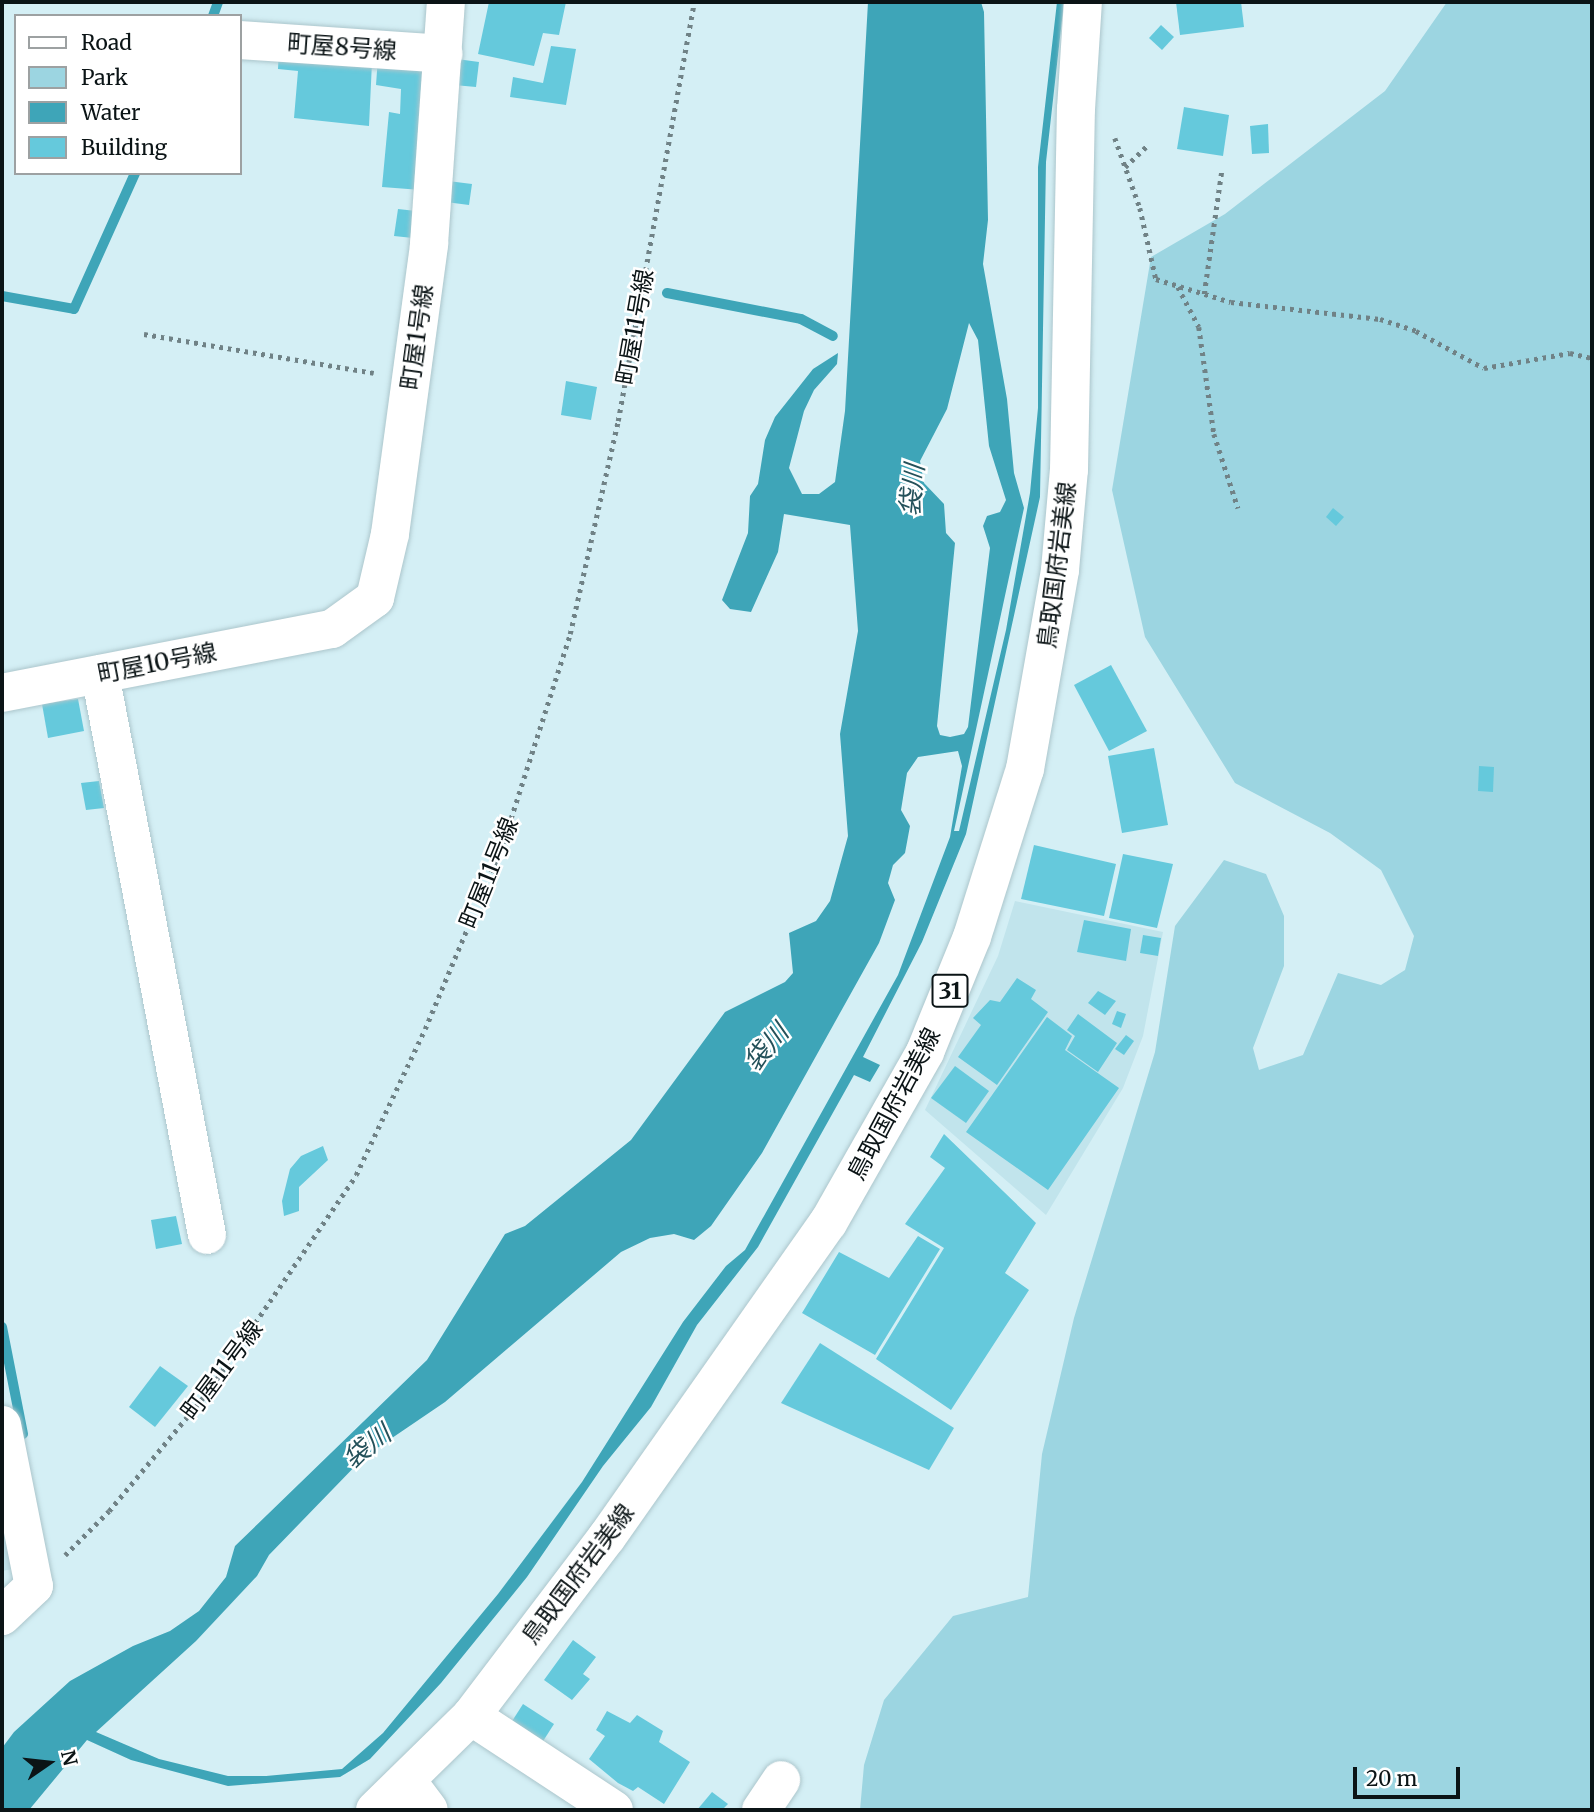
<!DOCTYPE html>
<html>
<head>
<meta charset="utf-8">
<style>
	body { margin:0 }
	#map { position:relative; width:1594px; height:1812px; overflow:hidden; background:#d4eff5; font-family:Merriweather,"Noto Sans JP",serif }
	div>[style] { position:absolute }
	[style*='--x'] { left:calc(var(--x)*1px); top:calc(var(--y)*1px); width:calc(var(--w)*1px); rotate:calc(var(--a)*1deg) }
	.built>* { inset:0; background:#c1e4ec }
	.green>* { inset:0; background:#9cd5e1 }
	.water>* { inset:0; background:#3ea5b8 }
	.stream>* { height:10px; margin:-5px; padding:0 5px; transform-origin:5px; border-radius:5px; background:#3ea5b8 }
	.building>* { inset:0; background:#65c9dc }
	.path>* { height:4.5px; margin-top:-2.25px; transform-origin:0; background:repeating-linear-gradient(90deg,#708286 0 3.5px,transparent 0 8.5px) }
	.roads { filter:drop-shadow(0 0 2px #acc6cc) drop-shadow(0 0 2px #acc6cc) }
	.minor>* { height:38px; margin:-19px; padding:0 19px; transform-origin:19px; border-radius:19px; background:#fff }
	.major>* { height:38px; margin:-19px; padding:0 19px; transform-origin:19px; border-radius:19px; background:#fff }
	span { translate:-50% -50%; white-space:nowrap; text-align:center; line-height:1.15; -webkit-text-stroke:5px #fff; paint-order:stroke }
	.shield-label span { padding:2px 5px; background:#fff; border:2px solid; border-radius:5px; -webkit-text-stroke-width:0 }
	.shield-label { font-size:23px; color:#0b1416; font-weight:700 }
	.street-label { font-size:24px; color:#0b1416 }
	.water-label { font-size:26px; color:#24515a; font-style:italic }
	.frame { position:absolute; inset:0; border:4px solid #0b1416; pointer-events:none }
	.legend { position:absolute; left:14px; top:14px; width:228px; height:161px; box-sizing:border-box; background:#fff; border:2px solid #9da1a2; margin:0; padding:9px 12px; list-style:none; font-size:21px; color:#0b1416 }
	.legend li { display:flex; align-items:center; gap:14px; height:35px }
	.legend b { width:35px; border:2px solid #9da1a2 }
	.north { position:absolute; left:14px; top:1728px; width:70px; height:70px; -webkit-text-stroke:5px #fff; paint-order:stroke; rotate:76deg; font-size:19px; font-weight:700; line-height:28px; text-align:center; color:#0b1416 }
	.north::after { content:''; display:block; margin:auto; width:24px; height:32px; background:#0b1416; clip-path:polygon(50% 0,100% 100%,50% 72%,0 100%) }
	.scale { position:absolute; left:1353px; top:1767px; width:107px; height:32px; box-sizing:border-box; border:4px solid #0b1416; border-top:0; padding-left:9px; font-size:21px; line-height:24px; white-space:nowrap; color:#0b1416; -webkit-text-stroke:5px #fff; paint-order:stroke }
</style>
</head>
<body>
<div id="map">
	<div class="built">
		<div style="clip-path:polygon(1015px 901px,1163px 932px,1143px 1036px,1123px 1088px,1046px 1215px,925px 1110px,998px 956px)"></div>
		<div style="clip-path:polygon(2px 1485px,13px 1569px,2px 1571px)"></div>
	</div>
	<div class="green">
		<div style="clip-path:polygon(1447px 2px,1592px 2px,1592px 1810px,860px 1810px,864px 1765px,884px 1700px,953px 1616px,1028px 1597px,1042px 1454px,1074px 1318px,1155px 1052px,1175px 926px,1224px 860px,1266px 874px,1284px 916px,1284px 966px,1253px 1048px,1259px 1070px,1303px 1055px,1338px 973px,1381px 985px,1405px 970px,1414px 936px,1381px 870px,1330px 833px,1235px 783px,1145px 637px,1112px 490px,1151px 257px,1225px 214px,1385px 91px)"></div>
	</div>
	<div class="water">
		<div style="clip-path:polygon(evenodd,868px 2px,981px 2px,984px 12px,988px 220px,983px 264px,1007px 399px,1014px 473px,1024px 508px,954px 831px,959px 831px,1006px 630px,1030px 493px,1038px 408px,1038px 167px,1057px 2px,1064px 2px,1046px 162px,1040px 497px,966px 834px,922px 942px,863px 1057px,880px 1065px,870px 1082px,854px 1075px,758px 1247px,697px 1325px,651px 1407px,603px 1466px,527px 1577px,441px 1683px,370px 1759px,340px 1777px,228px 1786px,131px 1760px,87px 1740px,29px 1810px,2px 1810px,2px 1748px,14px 1732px,70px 1681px,133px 1646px,170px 1631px,199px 1611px,226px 1577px,235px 1546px,427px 1360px,505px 1234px,525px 1226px,631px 1140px,725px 1012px,785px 982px,793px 973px,789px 933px,816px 921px,830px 901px,848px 836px,840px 734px,858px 631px,850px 525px,784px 514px,778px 552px,751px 612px,730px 609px,722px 600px,748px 533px,750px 496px,758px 484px,765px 440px,775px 417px,813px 369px,838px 353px,837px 364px,814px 390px,804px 411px,789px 468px,802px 494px,819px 494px,835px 482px,845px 411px,868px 2px,969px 323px,978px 340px,989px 446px,1006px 500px,1000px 512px,987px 516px,983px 526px,990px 548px,968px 727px,964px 734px,950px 737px,940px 735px,937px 726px,955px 543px,946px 533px,944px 504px,924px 483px,920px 461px,947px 409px,969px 323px,868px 2px,958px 751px,962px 766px,950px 837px,898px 975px,745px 1250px,726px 1266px,683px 1322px,582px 1482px,498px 1594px,383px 1733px,342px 1769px,266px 1776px,228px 1776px,159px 1759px,96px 1732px,196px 1641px,257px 1576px,269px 1555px,364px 1457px,445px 1402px,621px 1252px,650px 1238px,674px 1234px,694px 1240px,711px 1226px,762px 1153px,879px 943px,895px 900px,888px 883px,893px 865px,905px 853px,910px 826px,901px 810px,907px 773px,918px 757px,958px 751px)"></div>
	</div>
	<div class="stream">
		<div style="--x:213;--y:16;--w:15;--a:-70"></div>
		<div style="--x:667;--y:293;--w:136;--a:11"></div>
		<div style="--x:801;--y:319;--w:36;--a:28"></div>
		<div style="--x:2;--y:296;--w:73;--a:10.2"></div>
		<div style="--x:74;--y:309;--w:149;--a:-65.8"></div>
		<div style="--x:2;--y:1327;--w:109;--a:78.9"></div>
	</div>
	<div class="building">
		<div style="clip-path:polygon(489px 2px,566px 2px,559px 35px,543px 33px,534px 66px,478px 54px)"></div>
		<div style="clip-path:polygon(1176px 2px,1241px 2px,1244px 27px,1180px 35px)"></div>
		<div style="clip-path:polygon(1161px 25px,1174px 37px,1162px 50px,1149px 38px)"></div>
		<div style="clip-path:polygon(551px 46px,576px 49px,566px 105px,510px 97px,513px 77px,543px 83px)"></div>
		<div style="clip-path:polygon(279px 47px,372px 62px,369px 126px,294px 118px,298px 71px,278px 69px)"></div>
		<div style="clip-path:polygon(378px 57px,433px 63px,421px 190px,382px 187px,389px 112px,400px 114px,401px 89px,376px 85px)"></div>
		<div style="clip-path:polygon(457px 59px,479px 62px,476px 87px,454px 85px)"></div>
		<div style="clip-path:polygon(1184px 107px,1229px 115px,1223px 156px,1177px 149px)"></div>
		<div style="clip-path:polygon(1268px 124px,1269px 153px,1252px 154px,1250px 126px)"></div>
		<div style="clip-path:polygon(448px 181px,472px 184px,469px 205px,446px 202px)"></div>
		<div style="clip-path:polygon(398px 209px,416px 211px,413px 238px,394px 236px)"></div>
		<div style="clip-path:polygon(566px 381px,597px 387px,591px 420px,561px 415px)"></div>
		<div style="clip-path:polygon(1333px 508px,1344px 517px,1336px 526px,1326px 517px)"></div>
		<div style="clip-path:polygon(1111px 665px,1147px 731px,1109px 751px,1074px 685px)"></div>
		<div style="clip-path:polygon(78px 699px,84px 731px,48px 738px,42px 704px)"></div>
		<div style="clip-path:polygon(1154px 748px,1168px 825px,1122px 833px,1108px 756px)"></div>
		<div style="clip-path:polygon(1479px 766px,1494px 767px,1493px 792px,1478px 791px)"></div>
		<div style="clip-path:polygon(99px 781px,104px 808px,86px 810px,81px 783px)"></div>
		<div style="clip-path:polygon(1034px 845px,1116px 864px,1104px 916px,1021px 899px)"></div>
		<div style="clip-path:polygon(1123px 854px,1173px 864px,1157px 928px,1109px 918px)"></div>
		<div style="clip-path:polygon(1084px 920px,1131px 929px,1126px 961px,1077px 952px)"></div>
		<div style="clip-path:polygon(1143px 935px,1161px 938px,1158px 956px,1140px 953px)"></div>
		<div style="clip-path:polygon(1017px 978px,1036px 990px,1031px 999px,1048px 1012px,997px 1085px,958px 1057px,981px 1025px,973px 1018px,990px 1000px,1000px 1002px)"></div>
		<div style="clip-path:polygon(1098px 991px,1116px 1001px,1105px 1015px,1088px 1003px)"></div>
		<div style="clip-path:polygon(1117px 1011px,1126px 1014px,1121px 1028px,1112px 1024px)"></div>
		<div style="clip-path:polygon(1078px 1014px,1117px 1043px,1098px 1072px,1067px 1050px,1075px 1036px,1067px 1030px)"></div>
		<div style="clip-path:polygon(1047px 1017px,1072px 1036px,1065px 1050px,1119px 1088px,1048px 1190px,966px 1132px)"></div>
		<div style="clip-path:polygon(1126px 1035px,1134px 1041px,1124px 1055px,1115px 1049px)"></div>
		<div style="clip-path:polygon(955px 1066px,989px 1091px,966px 1123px,931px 1098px)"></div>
		<div style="clip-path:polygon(944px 1134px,1036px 1223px,1005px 1273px,1029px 1290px,951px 1410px,876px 1359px,944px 1248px,905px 1224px,945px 1168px,930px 1157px)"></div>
		<div style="clip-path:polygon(323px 1146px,328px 1160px,299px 1187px,299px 1211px,284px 1216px,282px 1201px,290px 1169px,301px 1156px)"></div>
		<div style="clip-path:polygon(176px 1216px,182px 1244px,156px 1249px,151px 1220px)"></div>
		<div style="clip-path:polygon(918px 1236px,940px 1249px,875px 1355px,802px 1313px,839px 1252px,889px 1278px)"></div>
		<div style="clip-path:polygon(820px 1343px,954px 1428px,929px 1470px,781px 1403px)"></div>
		<div style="clip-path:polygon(160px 1366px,188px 1386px,155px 1427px,129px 1407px)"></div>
		<div style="clip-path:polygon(573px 1640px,596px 1657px,583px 1674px,590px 1679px,572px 1700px,544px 1680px)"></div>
		<div style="clip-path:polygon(523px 1704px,554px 1724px,538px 1749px,507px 1729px)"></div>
		<div style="clip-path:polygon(607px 1711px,630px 1723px,637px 1715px,663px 1731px,659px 1742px,690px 1762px,664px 1804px,638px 1787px,633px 1791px,618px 1783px,589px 1759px,605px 1736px,596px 1730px)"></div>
		<div style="clip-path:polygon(712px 1792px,728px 1804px,722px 1810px,697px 1810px)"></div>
	</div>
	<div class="path">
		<div style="--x:1115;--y:138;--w:74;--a:70.3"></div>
		<div style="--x:1140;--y:208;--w:73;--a:77.3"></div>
		<div style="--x:1156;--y:279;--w:78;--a:17"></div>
		<div style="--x:1231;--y:302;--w:150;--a:6.5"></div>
		<div style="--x:1380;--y:319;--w:38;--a:18"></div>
		<div style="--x:1416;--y:331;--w:77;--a:28.6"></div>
		<div style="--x:1484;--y:368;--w:87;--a:-9.9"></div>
		<div style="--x:1570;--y:353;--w:23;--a:13"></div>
		<div style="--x:1125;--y:167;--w:30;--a:-44"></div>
		<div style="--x:1178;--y:287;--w:45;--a:62.3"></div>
		<div style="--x:1199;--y:327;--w:108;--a:82"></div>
		<div style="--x:1214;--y:434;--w:78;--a:72"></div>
		<div style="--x:1204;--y:294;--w:127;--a:-81.9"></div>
		<div style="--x:144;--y:334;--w:233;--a:9.6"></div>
		<div style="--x:65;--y:1555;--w:62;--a:-45"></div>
		<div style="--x:109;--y:1511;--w:153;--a:-50.3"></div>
		<div style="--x:207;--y:1393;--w:264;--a:-55.6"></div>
		<div style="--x:356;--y:1175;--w:161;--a:-64.7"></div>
		<div style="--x:425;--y:1029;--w:202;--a:-67.2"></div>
		<div style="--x:503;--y:843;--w:219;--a:-72.2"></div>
		<div style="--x:570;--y:634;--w:218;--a:-77.3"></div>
		<div style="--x:618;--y:421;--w:426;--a:-79.7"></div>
	</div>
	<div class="roads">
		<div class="minor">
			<div style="--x:240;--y:40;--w:204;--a:3.9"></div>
			<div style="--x:100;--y:674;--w:571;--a:79.2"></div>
			<div style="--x:2;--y:693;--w:336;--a:-11"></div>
			<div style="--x:332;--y:629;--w:53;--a:-35.8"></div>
			<div style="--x:375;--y:598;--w:66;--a:-76.8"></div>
			<div style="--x:390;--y:534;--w:293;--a:-82.3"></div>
			<div style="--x:429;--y:244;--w:243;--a:-86"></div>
			<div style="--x:2;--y:1425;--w:164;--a:78.8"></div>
			<div style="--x:34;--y:1586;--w:44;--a:136.8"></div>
			<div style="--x:471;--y:1716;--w:171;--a:33.3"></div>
			<div style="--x:407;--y:1781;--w:36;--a:53"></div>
			<div style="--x:761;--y:1810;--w:36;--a:-56"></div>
		</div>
		<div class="major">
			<div style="--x:375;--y:1810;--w:134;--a:-44.4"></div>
			<div style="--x:471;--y:1716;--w:225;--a:-52.8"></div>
			<div style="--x:607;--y:1537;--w:384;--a:-54.9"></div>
			<div style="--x:828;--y:1223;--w:197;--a:-60.4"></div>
			<div style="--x:925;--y:1052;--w:124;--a:-67.8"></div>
			<div style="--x:972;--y:937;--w:176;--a:-72.5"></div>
			<div style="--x:1025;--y:769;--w:202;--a:-80"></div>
			<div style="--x:1060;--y:570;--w:100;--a:-84.9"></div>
			<div style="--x:1069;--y:470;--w:361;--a:-88.9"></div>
			<div style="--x:1076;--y:109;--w:107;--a:-86.3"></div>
		</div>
	</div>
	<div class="shield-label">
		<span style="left:950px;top:991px">31</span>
	</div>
	<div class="street-label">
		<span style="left:342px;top:47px;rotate:4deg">町屋8号線</span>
		<span style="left:635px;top:327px;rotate:-80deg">町屋11号線</span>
		<span style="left:417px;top:337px;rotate:-82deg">町屋1号線</span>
		<span style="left:1057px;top:565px;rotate:-83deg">鳥取国府岩美線</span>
		<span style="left:157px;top:663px;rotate:-11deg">町屋10号線</span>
		<span style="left:489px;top:873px;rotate:-68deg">町屋11号線</span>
		<span style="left:894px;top:1104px;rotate:-62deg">鳥取国府岩美線</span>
		<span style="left:222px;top:1370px;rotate:-53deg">町屋11号線</span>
		<span style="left:578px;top:1574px;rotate:-53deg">鳥取国府岩美線</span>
	</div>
	<div class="water-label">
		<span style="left:912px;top:490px;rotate:-84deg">袋川</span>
		<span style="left:766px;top:1047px;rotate:-49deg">袋川</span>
		<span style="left:367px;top:1446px;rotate:-38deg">袋川</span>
	</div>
	<div class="frame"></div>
	<ul class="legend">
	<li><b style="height:9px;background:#fff"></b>Road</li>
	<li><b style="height:19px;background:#9cd5e1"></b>Park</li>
	<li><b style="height:19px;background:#3ea5b8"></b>Water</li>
	<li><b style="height:19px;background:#65c9dc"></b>Building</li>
	</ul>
	<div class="north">N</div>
	<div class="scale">20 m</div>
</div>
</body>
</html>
